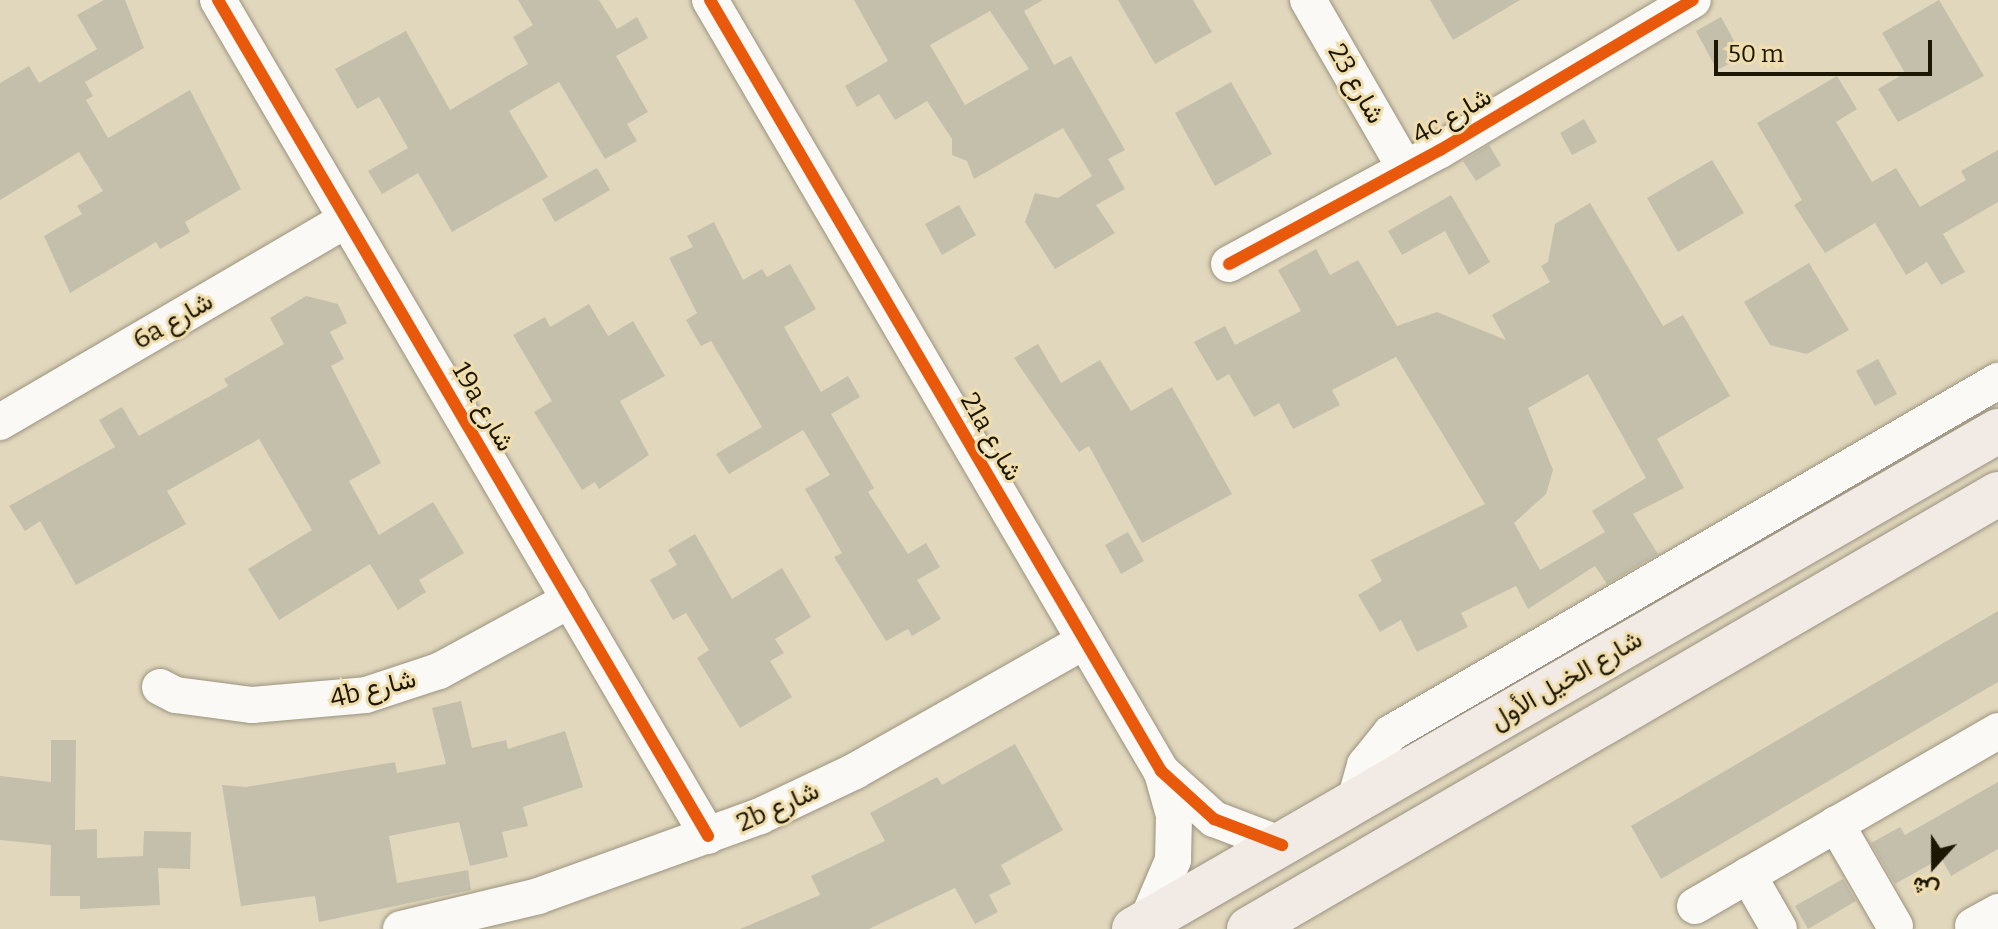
<!DOCTYPE html>
<html>
<head>
<meta charset="utf-8">
<style>
	body { margin:0 }
	#map { position:relative; width:1998px; height:929px; overflow:hidden; background:#e1d7bd; font-family:Bitter,Vazirmatn,serif }
	div>[style] { position:absolute }
	[style*='--x'] { left:calc(var(--x)*1px); top:calc(var(--y)*1px); width:calc(var(--w)*1px); rotate:calc(var(--a)*1deg) }
	.building>* { inset:0; background:#c4bfab }
	.roads { filter:drop-shadow(0 0 2px #9b937f) drop-shadow(0 0 2px #9b937f) }
	.minor>* { height:36px; margin:-18px; padding:0 18px; transform-origin:18px; border-radius:18px; background:#faf9f5 }
	.major>* { height:44px; margin:-22px; padding:0 22px; transform-origin:22px; border-radius:22px; background:#f2ebe5 }
	.cycleway>* { height:12px; margin:-6px; padding:0 6px; transform-origin:6px; border-radius:6px; background:#e8590c }
	span { translate:-50% -50%; white-space:nowrap; text-align:center; line-height:1.15; -webkit-text-stroke:6px #f0deae; paint-order:stroke }
	.street-label { font-size:26px; color:#1c1604 }
	.north { position:absolute; left:1894px; top:825px; width:80px; height:80px; -webkit-text-stroke:6px #f0deae; paint-order:stroke; rotate:201deg; font-size:22px; font-weight:700; line-height:32px; text-align:center; color:#1c1604 }
	.north::after { content:''; display:block; margin:auto; width:28px; height:36px; background:#1c1604; clip-path:polygon(50% 0,100% 100%,50% 72%,0 100%) }
	.scale { position:absolute; left:1714px; top:40px; width:218px; height:36px; box-sizing:border-box; border:4px solid #1c1604; border-top:0; padding-left:10px; font-size:24px; line-height:28px; white-space:nowrap; color:#1c1604; -webkit-text-stroke:6px #f0deae; paint-order:stroke }
</style>
</head>
<body>
<div id="map">
	<div class="building">
		<div style="clip-path:polygon(104px 0,125px 0,144px 48px,85px 82px,93px 96px,86px 100px,108px 138px,190px 90px,241px 189px,185px 222px,190px 232px,160px 249px,156px 242px,70px 293px,44px 236px,82px 214px,77px 206px,103px 191px,79px 152px,0 200px,0 83px,29px 66px,39px 83px,97px 49px,77px 15px)"></div>
		<div style="clip-path:polygon(518px 0,599px 0,617px 29px,637px 17px,648px 38px,616px 56px,648px 112px,627px 124px,637px 141px,605px 159px,559px 82px,509px 111px,548px 177px,452px 232px,418px 173px,382px 194px,368px 171px,408px 148px,379px 97px,357px 109px,335px 69px,406px 31px,450px 110px,528px 64px,513px 37px,533px 25px)"></div>
		<div style="clip-path:polygon(evenodd,854px 0,1043px 0,1024px 11px,1054px 65px,1071px 56px,1125px 150px,1108px 159px,1125px 189px,1096px 205px,1115px 233px,1055px 269px,1025px 222px,1035px 193px,1058px 198px,1092px 176px,1063px 128px,974px 179px,967px 161px,952px 155px,952px 139px,927px 101px,895px 120px,879px 94px,857px 107px,845px 86px,888px 61px,854px 0,990px 11px,1029px 69px,965px 105px,930px 45px,990px 11px)"></div>
		<div style="clip-path:polygon(1118px 0,1193px 0,1212px 32px,1155px 64px)"></div>
		<div style="clip-path:polygon(1430px 0,1520px 0,1453px 40px)"></div>
		<div style="clip-path:polygon(1939px 0,1984px 76px,1898px 122px,1878px 89px,1905px 73px,1882px 33px)"></div>
		<div style="clip-path:polygon(1721px 17px,1743px 57px,1717px 70px,1696px 31px)"></div>
		<div style="clip-path:polygon(1837px 76px,1857px 109px,1836px 122px,1872px 182px,1896px 168px,1920px 207px,1966px 180px,1961px 171px,1998px 150px,1998px 202px,1943px 234px,1965px 272px,1941px 285px,1927px 262px,1906px 275px,1875px 223px,1825px 253px,1794px 205px,1802px 200px,1757px 123px)"></div>
		<div style="clip-path:polygon(1231px 82px,1272px 154px,1215px 186px,1175px 113px)"></div>
		<div style="clip-path:polygon(1584px 119px,1597px 142px,1572px 155px,1560px 133px)"></div>
		<div style="clip-path:polygon(1489px 145px,1501px 165px,1476px 181px,1463px 161px)"></div>
		<div style="clip-path:polygon(1712px 160px,1744px 213px,1678px 252px,1647px 198px)"></div>
		<div style="clip-path:polygon(597px 168px,610px 190px,555px 222px,542px 199px)"></div>
		<div style="clip-path:polygon(1451px 195px,1490px 262px,1469px 275px,1445px 231px,1402px 255px,1388px 231px)"></div>
		<div style="clip-path:polygon(evenodd,1590px 203px,1663px 326px,1683px 315px,1730px 396px,1657px 439px,1684px 488px,1633px 514px,1658px 554px,1607px 584px,1595px 566px,1528px 609px,1516px 586px,1461px 613px,1468px 627px,1417px 652px,1401px 620px,1380px 632px,1358px 595px,1382px 581px,1371px 560px,1485px 504px,1396px 357px,1332px 390px,1340px 405px,1293px 429px,1279px 403px,1254px 417px,1229px 374px,1217px 381px,1194px 342px,1225px 326px,1235px 345px,1301px 311px,1278px 270px,1316px 249px,1330px 275px,1358px 260px,1397px 326px,1437px 312px,1506px 340px,1492px 315px,1550px 282px,1541px 266px,1548px 262px,1555px 224px,1590px 203px,1588px 374px,1646px 478px,1592px 511px,1605px 532px,1540px 570px,1514px 523px,1546px 494px,1553px 470px,1528px 408px,1588px 374px)"></div>
		<div style="clip-path:polygon(959px 205px,976px 235px,942px 255px,925px 224px)"></div>
		<div style="clip-path:polygon(714px 222px,743px 280px,762px 269px,767px 277px,790px 264px,816px 309px,784px 327px,821px 392px,848px 376px,860px 397px,831px 414px,874px 488px,868px 492px,908px 554px,926px 543px,940px 567px,917px 580px,941px 619px,912px 636px,908px 629px,886px 641px,834px 557px,842px 553px,805px 489px,830px 475px,803px 430px,729px 474px,716px 454px,762px 427px,711px 341px,701px 346px,686px 320px,697px 313px,669px 258px,693px 247px,687px 236px)"></div>
		<div style="clip-path:polygon(1809px 263px,1849px 330px,1807px 354px,1770px 345px,1744px 302px)"></div>
		<div style="clip-path:polygon(306px 296px,338px 304px,347px 323px,330px 332px,344px 359px,331px 366px,381px 463px,349px 481px,379px 535px,433px 502px,464px 553px,419px 580px,426px 592px,398px 610px,370px 564px,279px 620px,248px 569px,312px 530px,259px 439px,167px 491px,186px 524px,76px 585px,40px 521px,25px 531px,9px 506px,115px 447px,99px 420px,122px 407px,139px 436px,228px 386px,224px 379px,284px 344px,270px 318px)"></div>
		<div style="clip-path:polygon(589px 304px,608px 336px,633px 321px,665px 376px,620px 401px,649px 455px,599px 489px,595px 482px,582px 490px,534px 412px,552px 401px,513px 335px,545px 317px,550px 327px)"></div>
		<div style="clip-path:polygon(1038px 344px,1061px 383px,1100px 360px,1131px 411px,1172px 387px,1232px 494px,1142px 543px,1089px 446px,1079px 452px,1014px 358px)"></div>
		<div style="clip-path:polygon(1878px 359px,1897px 394px,1875px 406px,1856px 371px)"></div>
		<div style="clip-path:polygon(1128px 532px,1144px 561px,1121px 574px,1105px 545px)"></div>
		<div style="clip-path:polygon(695px 534px,732px 599px,782px 568px,811px 617px,775px 639px,784px 653px,770px 661px,792px 697px,740px 728px,697px 658px,709px 650px,686px 613px,673px 620px,650px 580px,677px 565px,668px 550px)"></div>
		<div style="clip-path:polygon(1998px 611px,1998px 682px,1661px 879px,1631px 826px)"></div>
		<div style="clip-path:polygon(461px 701px,472px 748px,506px 740px,508px 749px,565px 731px,583px 787px,523px 807px,528px 826px,502px 832px,508px 857px,470px 866px,459px 822px,389px 836px,397px 883px,468px 870px,471px 890px,319px 922px,315px 896px,241px 906px,222px 785px,246px 787px,395px 762px,397px 773px,446px 764px,432px 708px)"></div>
		<div style="clip-path:polygon(51px 740px,76px 740px,75px 830px,97px 829px,97px 858px,143px 856px,144px 831px,191px 832px,190px 869px,158px 868px,160px 905px,80px 909px,80px 896px,50px 896px,51px 845px,0 840px,0 776px,51px 782px)"></div>
		<div style="clip-path:polygon(1015px 744px,1063px 830px,1001px 865px,1011px 884px,989px 895px,998px 912px,975px 924px,955px 888px,869px 929px,740px 929px,820px 895px,811px 876px,885px 841px,870px 813px,937px 777px,942px 785px)"></div>
		<div style="clip-path:polygon(1998px 782px,1998px 849px,1951px 876px,1941px 858px,1895px 884px,1871px 843px,1900px 827px,1905px 835px)"></div>
		<div style="clip-path:polygon(1843px 879px,1856px 901px,1808px 929px,1795px 906px)"></div>
	</div>
	<div class="roads">
		<div class="minor">
			<div style="--x:218;--y:0;--w:969;--a:59.62"></div>
			<div style="--x:710;--y:0;--w:893;--a:59.67"></div>
			<div style="--x:1161;--y:771;--w:72;--a:42.2"></div>
			<div style="--x:1214;--y:819;--w:73;--a:20.9"></div>
			<div style="--x:1308;--y:0;--w:194;--a:60"></div>
			<div style="--x:1229;--y:264;--w:240;--a:-28.4"></div>
			<div style="--x:1440;--y:150;--w:294;--a:-30.7"></div>
			<div style="--x:0;--y:422;--w:401;--a:-30.3"></div>
			<div style="--x:160;--y:687;--w:18;--a:27"></div>
			<div style="--x:176;--y:695;--w:77;--a:7.5"></div>
			<div style="--x:252;--y:705;--w:114;--a:-5"></div>
			<div style="--x:366;--y:695;--w:77;--a:-18.2"></div>
			<div style="--x:439;--y:671;--w:149;--a:-28.5"></div>
			<div style="--x:1354;--y:804;--w:41;--a:-74.2"></div>
			<div style="--x:1365;--y:765;--w:41;--a:-50.9"></div>
			<div style="--x:1391;--y:733;--w:702;--a:-30.11"></div>
			<div style="--x:1836;--y:824;--w:118;--a:60"></div>
			<div style="--x:1748;--y:875;--w:62;--a:60.1"></div>
			<div style="--x:1695;--y:906;--w:350;--a:-30"></div>
			<div style="--x:1146;--y:923;--w:69;--a:-66.8"></div>
			<div style="--x:1173;--y:860;--w:45;--a:-88.7"></div>
			<div style="--x:1174;--y:815;--w:41;--a:-105.8"></div>
			<div style="--x:1973;--y:926;--w:29;--a:-29"></div>
			<div style="--x:401;--y:929;--w:141;--a:-13.5"></div>
			<div style="--x:538;--y:896;--w:236;--a:-19.8"></div>
			<div style="--x:760;--y:816;--w:105;--a:-25.3"></div>
			<div style="--x:855;--y:771;--w:264;--a:-29.5"></div>
		</div>
		<div class="major">
			<div style="--x:1134;--y:929;--w:997;--a:-29.96"></div>
			<div style="--x:1249;--y:929;--w:866;--a:-30.15"></div>
		</div>
	</div>
	<div class="cycleway">
		<div style="--x:218;--y:0;--w:969;--a:59.62"></div>
		<div style="--x:710;--y:0;--w:893;--a:59.67"></div>
		<div style="--x:1161;--y:771;--w:72;--a:42.2"></div>
		<div style="--x:1214;--y:819;--w:73;--a:20.9"></div>
		<div style="--x:1229;--y:264;--w:240;--a:-28.4"></div>
		<div style="--x:1440;--y:150;--w:294;--a:-30.7"></div>
	</div>
	<div class="street-label">
		<span style="left:1356px;top:84px;rotate:60deg">شارع 23</span>
		<span style="left:1452px;top:116px;rotate:-30deg">4c شارع</span>
		<span style="left:173px;top:321px;rotate:-30deg">6a شارع</span>
		<span style="left:483px;top:407px;rotate:60deg">19a شارع</span>
		<span style="left:991px;top:437px;rotate:60deg">21a شارع</span>
		<span style="left:1566px;top:680px;rotate:-30deg">شارع الخيل الأول</span>
		<span style="left:373px;top:689px;rotate:-14deg">4b شارع</span>
		<span style="left:778px;top:807px;rotate:-24deg">2b شارع</span>
	</div>
	<div class="north">ش</div>
	<div class="scale">50 m</div>
</div>
</body>
</html>
